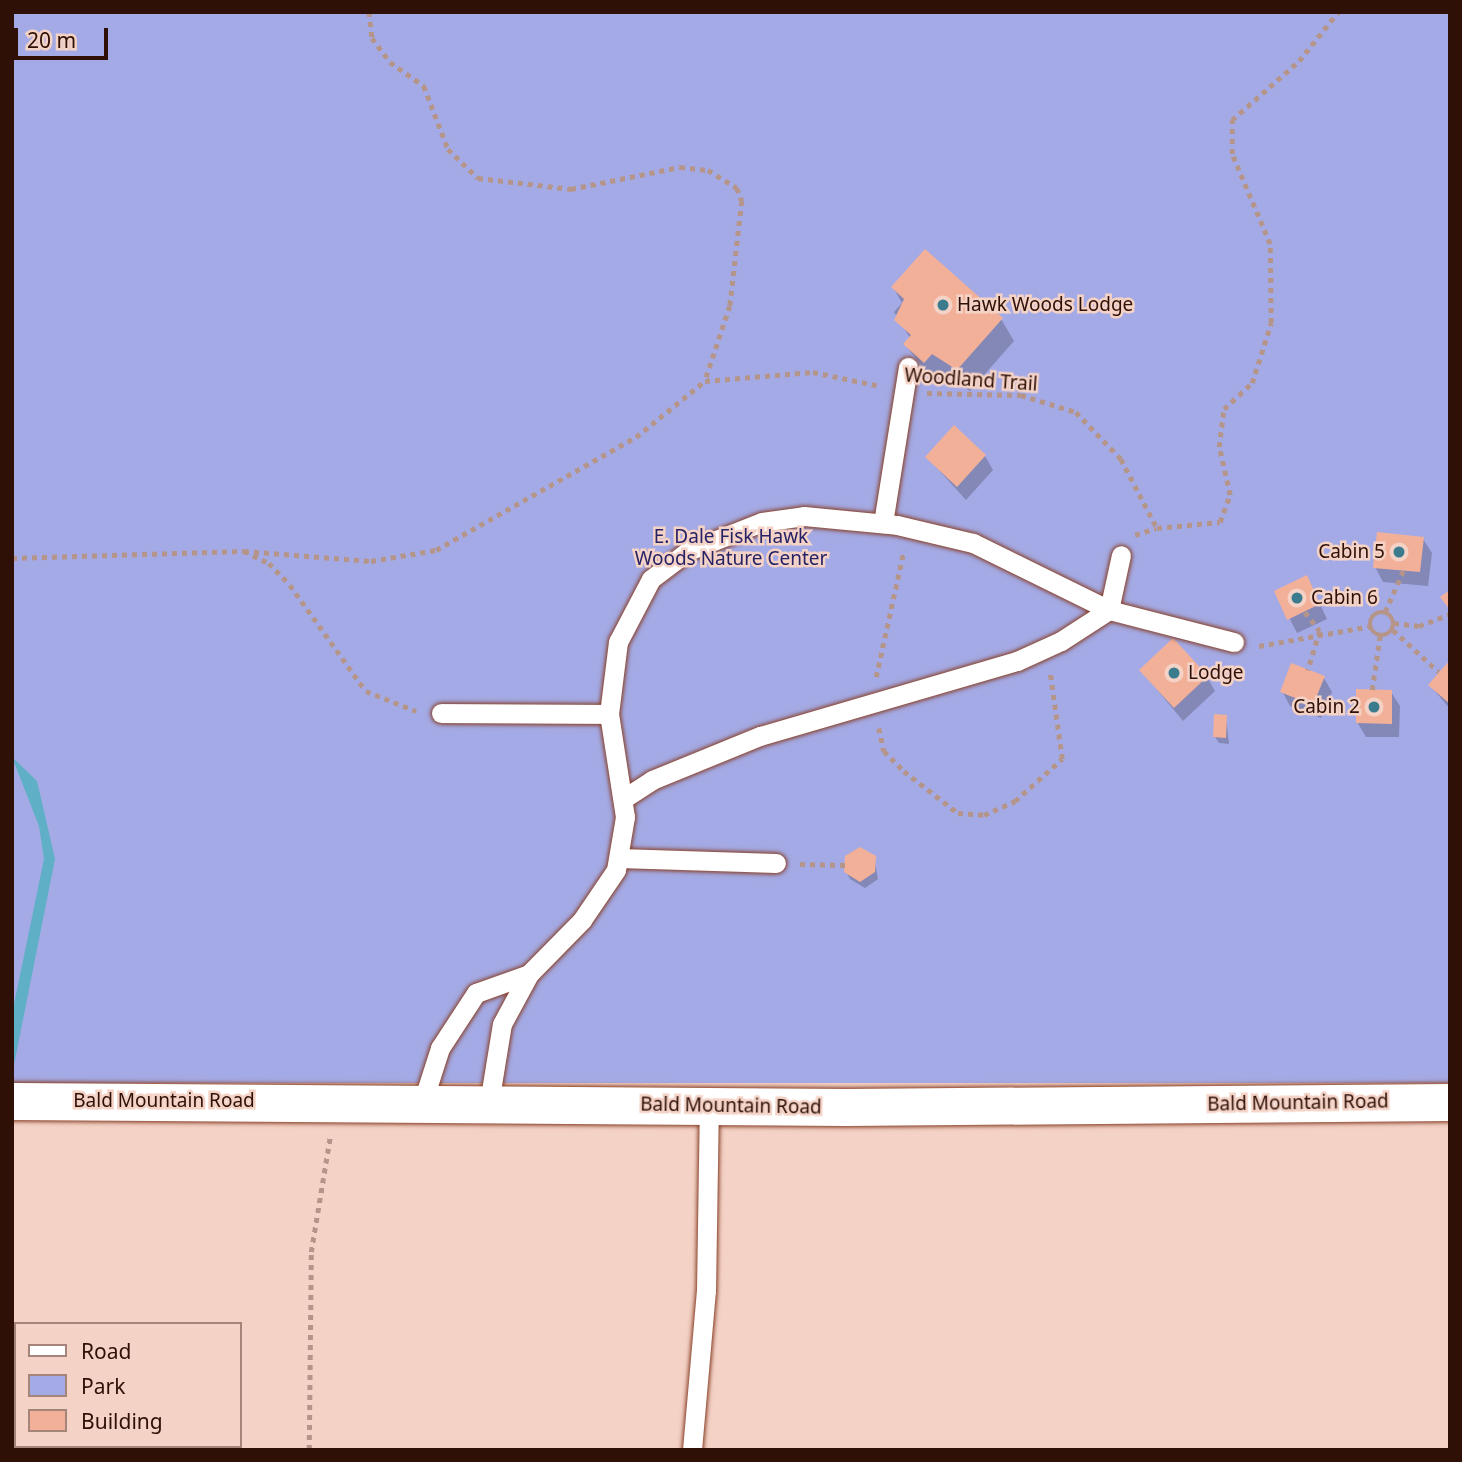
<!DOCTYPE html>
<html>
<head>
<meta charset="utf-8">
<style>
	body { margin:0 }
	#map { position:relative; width:1462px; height:1462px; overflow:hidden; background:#f4d2c6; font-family:"Noto Sans",sans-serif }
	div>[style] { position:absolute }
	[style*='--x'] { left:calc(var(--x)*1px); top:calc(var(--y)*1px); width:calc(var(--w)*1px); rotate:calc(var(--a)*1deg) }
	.green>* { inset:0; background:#a4aae5 }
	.water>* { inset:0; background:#5fafc6 }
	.shadow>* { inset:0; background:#0003 }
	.building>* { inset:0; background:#f3b099 }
	.path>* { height:4.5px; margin-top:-2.25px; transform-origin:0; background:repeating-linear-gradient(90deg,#b59589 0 5px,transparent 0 10px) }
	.path>.ring { margin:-2.25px; padding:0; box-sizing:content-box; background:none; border:4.5px solid #b59589; border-radius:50% }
	.roads { filter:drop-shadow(0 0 2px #884028) drop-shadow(0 0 2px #884028) }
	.lane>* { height:19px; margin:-9.5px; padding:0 9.5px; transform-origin:9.5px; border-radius:9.5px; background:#fff }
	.street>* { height:37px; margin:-18.5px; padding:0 18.5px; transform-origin:18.5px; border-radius:18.5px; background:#fff }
	.dots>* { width:19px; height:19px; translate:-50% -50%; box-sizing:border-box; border:4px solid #f4d2c6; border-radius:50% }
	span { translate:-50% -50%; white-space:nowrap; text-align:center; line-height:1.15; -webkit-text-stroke:5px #f4d2c6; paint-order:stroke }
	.poi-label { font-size:19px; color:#2e1006 }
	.left { translate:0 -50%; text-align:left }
	.right { translate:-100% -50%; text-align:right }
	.street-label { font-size:19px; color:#2e1006 }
	.park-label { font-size:19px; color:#262266 }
	.frame { position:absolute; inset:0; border:14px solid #2e1006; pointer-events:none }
	.legend { position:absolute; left:14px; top:1322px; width:228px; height:126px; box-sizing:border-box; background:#f4d2c6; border:2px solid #a58479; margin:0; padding:9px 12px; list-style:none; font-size:21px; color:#2e1006 }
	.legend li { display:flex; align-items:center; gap:14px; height:35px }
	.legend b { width:35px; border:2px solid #a58479 }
	.scale { position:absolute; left:14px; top:28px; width:94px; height:32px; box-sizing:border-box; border:4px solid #2e1006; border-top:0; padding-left:9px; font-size:21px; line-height:24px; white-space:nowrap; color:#2e1006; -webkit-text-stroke:5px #f4d2c6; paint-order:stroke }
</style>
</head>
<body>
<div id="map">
	<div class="green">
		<div style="clip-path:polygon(12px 12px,1450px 12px,1450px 1083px,12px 1083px)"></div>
	</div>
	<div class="water">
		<div style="clip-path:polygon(12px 757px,37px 781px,55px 859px,12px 1075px,12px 1014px,44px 859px,39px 826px)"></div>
	</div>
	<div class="shadow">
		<div style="clip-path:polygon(893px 287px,1001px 319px,1014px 341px,970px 391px,945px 374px,937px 384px,905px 345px,910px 338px,894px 312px,902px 303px)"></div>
		<div style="clip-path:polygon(985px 456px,993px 470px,966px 500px,927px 457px)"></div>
		<div style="clip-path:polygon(1423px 539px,1432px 553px,1428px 586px,1383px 582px,1375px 567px)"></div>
		<div style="clip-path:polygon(1276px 592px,1314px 592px,1327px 619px,1297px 633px)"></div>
		<div style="clip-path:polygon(1450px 663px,1450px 709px,1430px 685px)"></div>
		<div style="clip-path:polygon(1141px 670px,1207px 677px,1215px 691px,1183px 721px)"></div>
		<div style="clip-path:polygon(1324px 678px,1332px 692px,1321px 718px,1290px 706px,1282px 691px)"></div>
		<div style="clip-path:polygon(1391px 692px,1400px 706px,1399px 737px,1366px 737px,1357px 722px)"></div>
		<div style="clip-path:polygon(1226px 716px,1229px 744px,1219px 743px,1215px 737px)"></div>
		<div style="clip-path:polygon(874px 857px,878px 879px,865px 888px,850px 879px,846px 872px)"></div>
	</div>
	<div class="building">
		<div style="clip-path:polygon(925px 249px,1003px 318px,957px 370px,932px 354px,924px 363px,903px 344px,911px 335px,894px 320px,904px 299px,891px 287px)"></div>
		<div style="clip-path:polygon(954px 425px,986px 455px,957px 487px,925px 457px)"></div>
		<div style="clip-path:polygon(1377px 532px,1424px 537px,1420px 572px,1373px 568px)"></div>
		<div style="clip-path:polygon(1307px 575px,1320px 604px,1287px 620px,1274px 591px)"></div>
		<div style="clip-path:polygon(1450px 590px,1450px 610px,1440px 597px)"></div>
		<div style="clip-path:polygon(1173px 638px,1208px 676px,1174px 708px,1139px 670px)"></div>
		<div style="clip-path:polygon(1450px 660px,1450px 704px,1428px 685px)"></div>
		<div style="clip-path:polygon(1291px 663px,1325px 676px,1313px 705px,1280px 692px)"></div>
		<div style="clip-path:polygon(1356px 689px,1392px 690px,1392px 724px,1356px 723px)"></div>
		<div style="clip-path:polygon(1214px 714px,1227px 715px,1226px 738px,1213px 737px)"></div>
		<div style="clip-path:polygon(860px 847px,876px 856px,875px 872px,860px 882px,844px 872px,845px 856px)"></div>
	</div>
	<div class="path">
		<div style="--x:369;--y:12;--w:26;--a:83"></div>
		<div style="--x:372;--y:38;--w:30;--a:53"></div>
		<div style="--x:390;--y:62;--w:42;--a:35.2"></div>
		<div style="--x:424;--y:86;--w:67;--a:69.1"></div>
		<div style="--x:448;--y:149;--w:42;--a:44"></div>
		<div style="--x:478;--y:178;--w:94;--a:6.7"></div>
		<div style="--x:571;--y:189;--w:111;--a:-11.4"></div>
		<div style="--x:680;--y:167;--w:28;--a:6"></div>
		<div style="--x:708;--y:170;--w:34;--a:32"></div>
		<div style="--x:737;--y:188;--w:14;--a:69"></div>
		<div style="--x:742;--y:201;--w:106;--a:96.5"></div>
		<div style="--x:730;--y:306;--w:79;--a:108.4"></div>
		<div style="--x:705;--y:381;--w:108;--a:-4.8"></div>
		<div style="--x:813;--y:372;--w:68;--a:11.8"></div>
		<div style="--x:927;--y:393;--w:94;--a:1.2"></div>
		<div style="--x:1021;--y:395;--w:58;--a:17.2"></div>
		<div style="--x:1076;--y:412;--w:65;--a:46.2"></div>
		<div style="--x:1121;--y:459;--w:78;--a:62.4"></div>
		<div style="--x:1157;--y:528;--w:63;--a:-5.4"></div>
		<div style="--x:1220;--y:522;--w:29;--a:-70"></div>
		<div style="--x:1230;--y:495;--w:49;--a:-102.9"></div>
		<div style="--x:1219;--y:447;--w:38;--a:-83"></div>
		<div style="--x:1224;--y:409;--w:38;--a:-43"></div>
		<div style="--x:1252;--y:383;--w:63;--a:-72.4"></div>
		<div style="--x:1271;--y:323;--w:79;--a:-90.7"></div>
		<div style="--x:1270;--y:244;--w:98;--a:-112.9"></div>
		<div style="--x:1232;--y:154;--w:34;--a:-90"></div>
		<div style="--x:1232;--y:120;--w:89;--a:-41.4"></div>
		<div style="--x:1299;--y:61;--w:63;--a:-51.5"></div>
		<div style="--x:1135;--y:535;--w:22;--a:-18"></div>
		<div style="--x:244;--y:551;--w:127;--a:4.5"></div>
		<div style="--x:371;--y:561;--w:66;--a:-9.6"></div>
		<div style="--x:436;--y:550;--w:230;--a:-29.5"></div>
		<div style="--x:636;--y:437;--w:89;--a:-39.1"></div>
		<div style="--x:12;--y:558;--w:232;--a:-1.7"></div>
		<div style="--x:244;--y:551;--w:28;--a:26"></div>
		<div style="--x:269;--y:563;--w:30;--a:46"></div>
		<div style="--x:290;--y:585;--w:130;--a:54.4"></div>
		<div style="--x:366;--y:691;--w:54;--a:21.8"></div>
		<div style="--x:1305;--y:612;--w:24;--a:52"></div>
		<div style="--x:1320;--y:631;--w:41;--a:107.1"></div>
		<div style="--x:1385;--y:612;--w:45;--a:-66.3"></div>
		<div class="ring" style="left:1370px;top:612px;width:19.5px;height:19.5px"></div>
		<div style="--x:1394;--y:623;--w:25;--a:7"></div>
		<div style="--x:1419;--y:626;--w:33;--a:-21"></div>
		<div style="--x:1393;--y:630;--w:62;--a:42.4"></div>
		<div style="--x:1259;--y:646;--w:114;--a:-10.1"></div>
		<div style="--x:876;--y:677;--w:130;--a:-77.6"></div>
		<div style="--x:1372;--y:690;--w:55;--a:-81.6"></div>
		<div style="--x:879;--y:728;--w:24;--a:78"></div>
		<div style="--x:884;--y:751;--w:28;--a:45"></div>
		<div style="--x:904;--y:771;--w:68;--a:37.9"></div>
		<div style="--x:958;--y:813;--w:26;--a:4"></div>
		<div style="--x:984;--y:815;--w:34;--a:-24"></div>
		<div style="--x:1015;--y:801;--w:63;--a:-41.8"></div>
		<div style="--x:1062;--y:759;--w:88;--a:-97.9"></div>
		<div style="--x:800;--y:864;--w:45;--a:1.3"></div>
		<div style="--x:309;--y:1450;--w:198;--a:-89.4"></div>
		<div style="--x:311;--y:1252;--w:117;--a:-80.6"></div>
	</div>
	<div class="roads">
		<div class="lane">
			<div style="--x:883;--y:523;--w:158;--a:-80.9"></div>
			<div style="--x:441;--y:713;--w:168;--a:0.3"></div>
			<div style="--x:623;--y:799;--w:35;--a:-33"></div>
			<div style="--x:652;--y:780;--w:117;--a:-22.2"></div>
			<div style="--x:760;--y:736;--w:268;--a:-16.3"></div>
			<div style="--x:1017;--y:661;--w:48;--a:-24.4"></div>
			<div style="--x:1061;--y:641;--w:57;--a:-32.9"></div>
			<div style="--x:1109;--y:610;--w:56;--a:-77.7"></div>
			<div style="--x:619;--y:858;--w:157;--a:1.8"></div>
			<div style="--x:423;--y:1101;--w:56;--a:-72.2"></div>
			<div style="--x:440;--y:1048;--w:66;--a:-56.8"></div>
			<div style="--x:476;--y:993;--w:56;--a:-19.7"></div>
			<div style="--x:489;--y:1103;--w:80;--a:-80.7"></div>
			<div style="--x:502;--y:1024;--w:57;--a:-61.6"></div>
			<div style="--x:529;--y:974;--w:76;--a:-45.5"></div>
			<div style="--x:582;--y:920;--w:60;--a:-55.8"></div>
			<div style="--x:616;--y:870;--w:54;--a:-80.4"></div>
			<div style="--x:625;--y:817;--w:104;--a:-98.8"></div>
			<div style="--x:609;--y:714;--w:73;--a:-82.9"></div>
			<div style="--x:618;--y:642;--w:71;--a:-62.4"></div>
			<div style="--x:651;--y:579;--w:46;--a:-37.1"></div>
			<div style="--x:688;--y:551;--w:79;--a:-21.4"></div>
			<div style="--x:762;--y:522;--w:42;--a:-8.1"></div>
			<div style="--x:804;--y:516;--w:93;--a:5.5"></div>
			<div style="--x:897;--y:525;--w:78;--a:13.3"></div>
			<div style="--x:973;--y:543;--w:152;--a:26.2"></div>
			<div style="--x:1109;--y:610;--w:129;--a:14.4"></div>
			<div style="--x:692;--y:1450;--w:160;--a:-85"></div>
			<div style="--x:706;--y:1291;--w:186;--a:-89.1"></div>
		</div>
		<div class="street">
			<div style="--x:12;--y:1101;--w:834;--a:0.41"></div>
			<div style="--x:846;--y:1107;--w:604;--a:-0.47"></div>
		</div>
	</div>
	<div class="dots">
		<div style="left:943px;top:305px;background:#3a7b8d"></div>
		<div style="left:1399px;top:552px;background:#3a7b8d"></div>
		<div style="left:1297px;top:598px;background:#3a7b8d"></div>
		<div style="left:1174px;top:673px;background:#3a7b8d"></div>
		<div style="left:1374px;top:707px;background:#3a7b8d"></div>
	</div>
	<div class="poi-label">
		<span class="left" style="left:957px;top:305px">Hawk Woods Lodge</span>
		<span class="right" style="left:1385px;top:552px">Cabin 5</span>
		<span class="left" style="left:1311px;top:598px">Cabin 6</span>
		<span class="left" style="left:1188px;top:673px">Lodge</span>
		<span class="right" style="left:1360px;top:707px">Cabin 2</span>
	</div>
	<div class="street-label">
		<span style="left:971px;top:380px;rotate:4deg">Woodland Trail</span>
		<span style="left:164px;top:1101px">Bald Mountain Road</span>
		<span style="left:1298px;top:1103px;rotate:-1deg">Bald Mountain Road</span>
		<span style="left:731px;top:1106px;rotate:1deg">Bald Mountain Road</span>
	</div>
	<div class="park-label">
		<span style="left:731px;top:548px">E. Dale Fisk Hawk<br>Woods Nature Center</span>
	</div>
	<div class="frame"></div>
	<ul class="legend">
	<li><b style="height:9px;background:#fff"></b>Road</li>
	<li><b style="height:19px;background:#a4aae5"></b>Park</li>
	<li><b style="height:19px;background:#f3b099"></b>Building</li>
	</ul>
	<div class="scale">20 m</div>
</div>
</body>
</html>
